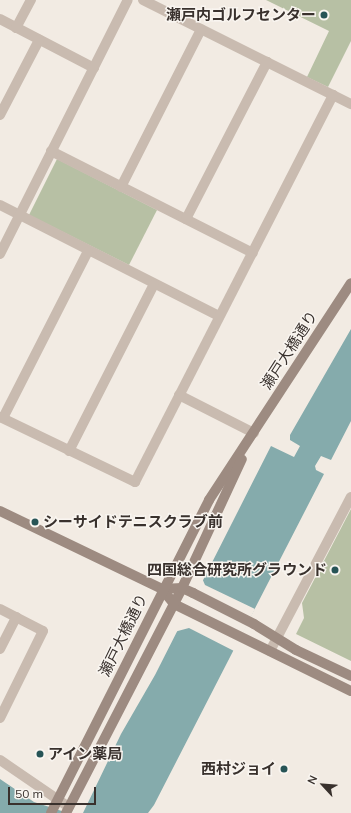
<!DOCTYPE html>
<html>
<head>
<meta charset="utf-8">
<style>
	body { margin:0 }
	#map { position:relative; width:351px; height:813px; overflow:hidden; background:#f2ebe3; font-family:Mulish,"Noto Sans JP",sans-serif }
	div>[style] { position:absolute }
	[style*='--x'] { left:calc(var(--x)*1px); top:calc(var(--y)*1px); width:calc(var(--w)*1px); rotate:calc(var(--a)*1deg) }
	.green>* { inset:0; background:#b7c0a4 }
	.water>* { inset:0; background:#85abac }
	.pier>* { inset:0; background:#f2ebe3 }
	.street>* { height:10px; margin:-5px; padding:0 5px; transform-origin:5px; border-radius:5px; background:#c9bbb0 }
	.secondary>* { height:10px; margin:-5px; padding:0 5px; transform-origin:5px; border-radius:5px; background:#9d8b81 }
	.dots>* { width:11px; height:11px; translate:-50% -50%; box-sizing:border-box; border:2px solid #f9f5f0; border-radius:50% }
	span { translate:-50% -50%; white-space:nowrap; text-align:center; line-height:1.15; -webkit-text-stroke:3px #f9f5f0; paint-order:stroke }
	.poi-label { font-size:15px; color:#39312d; font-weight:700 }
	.right { translate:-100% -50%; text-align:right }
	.left { translate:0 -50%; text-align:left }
	.street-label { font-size:15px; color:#39312d }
	.north { position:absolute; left:303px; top:765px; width:40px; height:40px; -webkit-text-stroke:3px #f9f5f0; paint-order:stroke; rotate:296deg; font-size:11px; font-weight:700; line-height:16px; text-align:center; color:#39312d }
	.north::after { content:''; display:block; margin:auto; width:14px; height:18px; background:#39312d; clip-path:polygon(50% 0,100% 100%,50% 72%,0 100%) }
	.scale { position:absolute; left:8px; top:787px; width:88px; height:18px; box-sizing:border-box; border:2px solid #39312d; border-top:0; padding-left:5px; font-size:12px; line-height:14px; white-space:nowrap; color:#39312d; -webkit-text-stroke:3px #f9f5f0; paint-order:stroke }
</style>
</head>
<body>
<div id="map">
	<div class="green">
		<div style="clip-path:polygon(266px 0,351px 0,351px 41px,328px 87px,307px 77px,329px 31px)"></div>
		<div style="clip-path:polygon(57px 159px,157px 210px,129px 265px,29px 215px)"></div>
		<div style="clip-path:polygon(351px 509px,351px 661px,296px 634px,304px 618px,302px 603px)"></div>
	</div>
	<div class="water">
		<div style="clip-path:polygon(351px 329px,351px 421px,331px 460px,321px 456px,315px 466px,316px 470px,324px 474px,154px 805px,148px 813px,83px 813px,121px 734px,155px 675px,271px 446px,294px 457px,300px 446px,290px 440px,290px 435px)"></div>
		<div style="clip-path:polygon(0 779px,34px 802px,68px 813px,0 813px)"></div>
	</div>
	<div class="pier">
		<div style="clip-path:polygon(202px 578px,205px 585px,255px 609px,234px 651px,189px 628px,174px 632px)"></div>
	</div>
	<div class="street">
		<div style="--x:143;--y:0;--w:233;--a:26.6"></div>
		<div style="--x:0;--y:19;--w:106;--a:27.5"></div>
		<div style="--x:16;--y:28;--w:32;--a:-62"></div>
		<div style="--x:0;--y:115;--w:85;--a:-62.5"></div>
		<div style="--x:51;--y:151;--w:226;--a:26.8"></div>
		<div style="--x:121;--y:187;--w:177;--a:-63.1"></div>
		<div style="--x:0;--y:205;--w:246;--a:26.9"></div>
		<div style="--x:186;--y:219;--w:177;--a:-62.7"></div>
		<div style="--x:0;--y:254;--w:284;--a:-63.3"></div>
		<div style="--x:179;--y:395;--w:84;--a:26.9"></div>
		<div style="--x:0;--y:417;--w:150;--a:25.7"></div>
		<div style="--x:135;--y:482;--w:435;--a:-62.9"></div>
		<div style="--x:3;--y:418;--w:187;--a:-63"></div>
		<div style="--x:69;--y:451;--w:187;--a:-63"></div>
		<div style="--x:0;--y:609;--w:48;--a:27.1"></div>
		<div style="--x:43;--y:631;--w:97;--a:116.3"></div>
		<div style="--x:0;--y:649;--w:36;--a:-63"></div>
		<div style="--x:270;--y:651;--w:174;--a:-62.3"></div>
		<div style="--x:0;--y:760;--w:83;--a:34.3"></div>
	</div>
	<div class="secondary">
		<div style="--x:0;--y:511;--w:180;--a:25.7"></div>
		<div style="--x:162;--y:589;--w:19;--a:51"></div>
		<div style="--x:174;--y:604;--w:197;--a:26.2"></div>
		<div style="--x:162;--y:589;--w:20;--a:-3"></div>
		<div style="--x:182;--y:588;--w:12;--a:24"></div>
		<div style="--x:193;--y:593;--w:68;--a:26.9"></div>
		<div style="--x:254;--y:624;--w:49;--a:31.8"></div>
		<div style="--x:296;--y:650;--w:61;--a:25.3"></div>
		<div style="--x:51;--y:813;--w:351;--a:-63.2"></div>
		<div style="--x:209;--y:500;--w:259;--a:-56.8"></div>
		<div style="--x:66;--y:813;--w:253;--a:-62.7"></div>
		<div style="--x:182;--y:588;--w:142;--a:-65.1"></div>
	</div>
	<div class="dots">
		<div style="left:324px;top:15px;background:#275456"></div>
		<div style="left:35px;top:522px;background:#275456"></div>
		<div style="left:335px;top:570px;background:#275456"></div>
		<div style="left:40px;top:754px;background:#275456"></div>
		<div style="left:284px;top:769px;background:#275456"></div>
	</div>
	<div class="poi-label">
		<span class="right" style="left:316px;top:15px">瀬戸内ゴルフセンター</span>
		<span class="left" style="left:43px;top:522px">シーサイドテニスクラブ前</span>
		<span class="right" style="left:327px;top:570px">四国総合研究所グラウンド</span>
		<span class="left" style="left:48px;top:754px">アイン薬局</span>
		<span class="right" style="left:276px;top:769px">西村ジョイ</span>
	</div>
	<div class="street-label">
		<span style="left:289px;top:350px;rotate:-57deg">瀬戸大橋通り</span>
		<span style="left:123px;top:635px;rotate:-64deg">瀬戸大橋通り</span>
	</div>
	<div class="north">N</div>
	<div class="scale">50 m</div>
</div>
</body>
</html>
